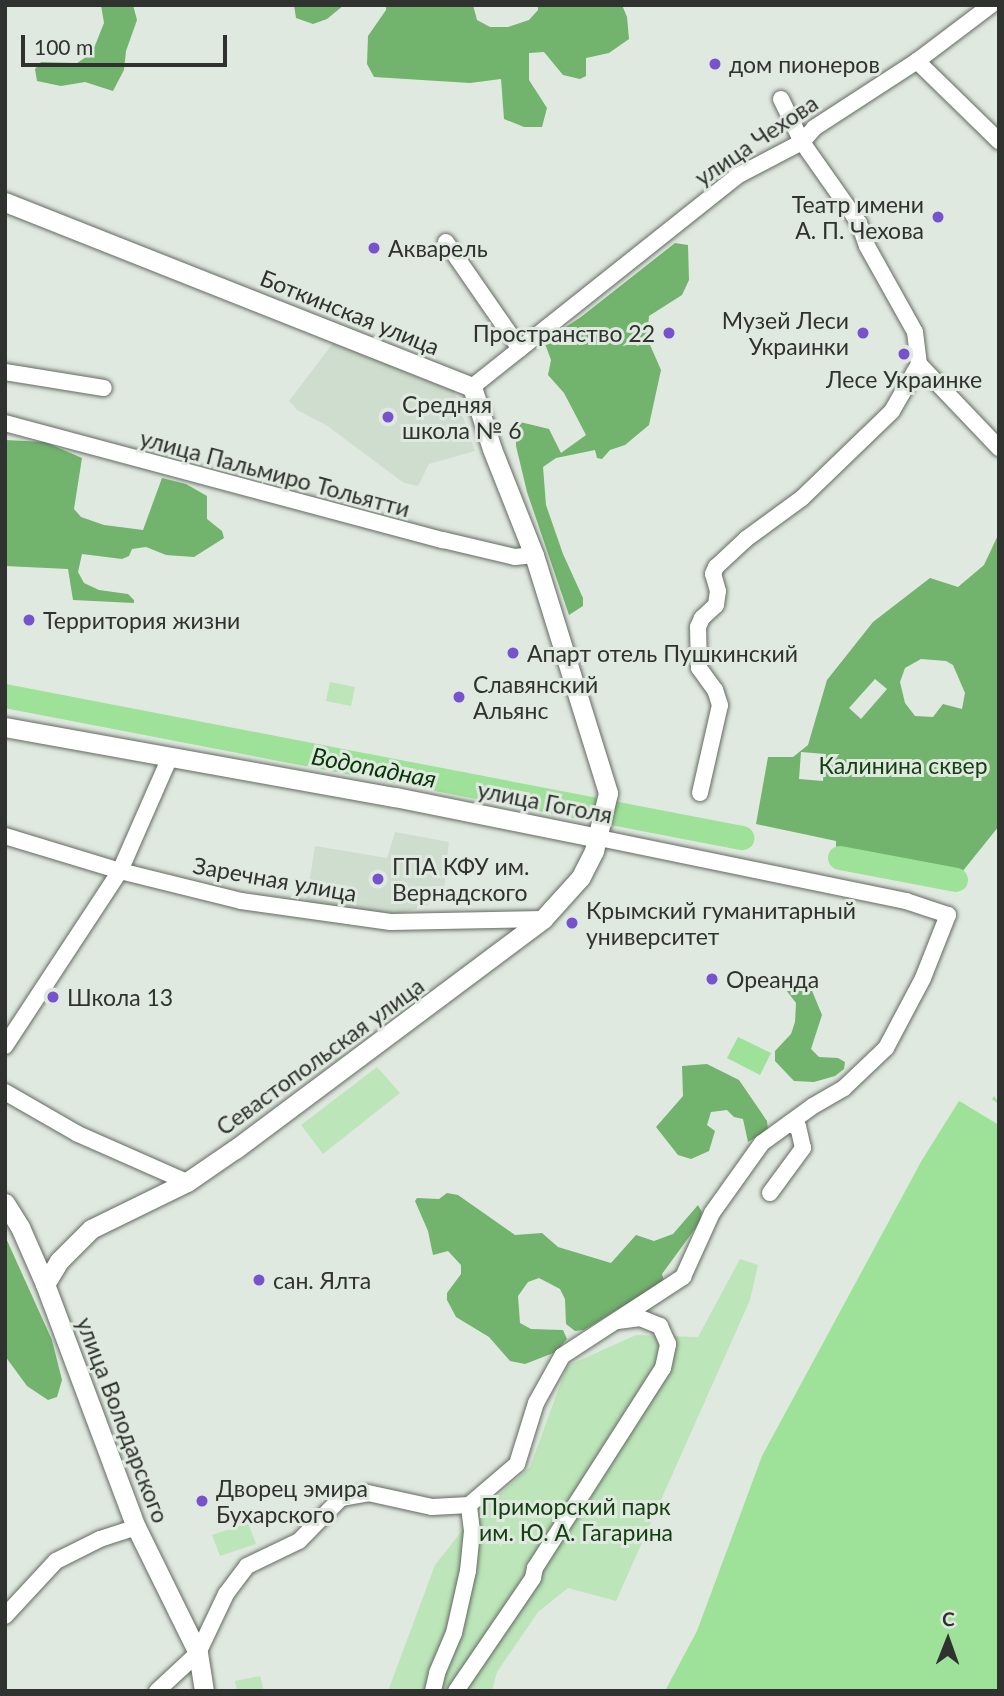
<!DOCTYPE html>
<html>
<head>
<meta charset="utf-8">
<style>
	body { margin:0 }
	#map { position:relative; width:1004px; height:1696px; overflow:hidden; background:#e0e9df; font-family:Lato,sans-serif }
	div>[style] { position:absolute }
	[style*='--x'] { left:calc(var(--x)*1px); top:calc(var(--y)*1px); width:calc(var(--w)*1px); rotate:calc(var(--a)*1deg) }
	.built>* { inset:0; background:#cfddce }
	.green>* { inset:0; background:#bce5b9 }
	.forest>* { inset:0; background:#72b36d }
	.water>* { inset:0; background:#9ee199 }
	.pier>* { inset:0; background:#e0e9df }
	.river>* { height:24px; margin:-12px; padding:0 12px; transform-origin:12px; border-radius:12px; background:#9ee199 }
	.roads { filter:drop-shadow(0 0 2px #636a62) drop-shadow(0 0 2px #636a62) }
	.minor>* { height:16px; margin:-8px; padding:0 8px; transform-origin:8px; border-radius:8px; background:#fff }
	.major>* { height:19px; margin:-9.5px; padding:0 9.5px; transform-origin:9.5px; border-radius:9.5px; background:#fff }
	.dots>* { width:19px; height:19px; translate:-50% -50%; box-sizing:border-box; border:4px solid #e0e9df; border-radius:50% }
	span { translate:-50% -50%; white-space:nowrap; text-align:center; line-height:1.15; -webkit-text-stroke:6px #e0e9df; paint-order:stroke }
	.poi-label { font-size:23px; color:#2f322f }
	.left { translate:0 -50%; text-align:left }
	.right { translate:-100% -50%; text-align:right }
	.street-label { font-size:23px; color:#2f322f }
	.park-label { font-size:23px; color:#134011 }
	.water-label { font-size:24px; color:#063606; font-style:italic }
	.frame { position:absolute; inset:0; border:7px solid #2f322f; pointer-events:none }
	.north { position:absolute; left:913px; top:1605px; width:70px; height:70px; -webkit-text-stroke:5px #e0e9df; paint-order:stroke; rotate:1deg; font-size:19px; font-weight:700; line-height:28px; text-align:center; color:#2f322f }
	.north::after { content:''; display:block; margin:auto; width:24px; height:32px; background:#2f322f; clip-path:polygon(50% 0,100% 100%,50% 72%,0 100%) }
	.scale { position:absolute; left:21px; top:35px; width:206px; height:32px; box-sizing:border-box; border:4px solid #2f322f; border-top:0; padding-left:9px; font-size:21px; line-height:24px; white-space:nowrap; color:#2f322f; -webkit-text-stroke:5px #e0e9df; paint-order:stroke }
</style>
</head>
<body>
<div id="map">
	<div class="built">
		<div style="clip-path:polygon(333px 343px,454px 391px,475px 451px,429px 464px,418px 486px,404px 483px,326px 425px,297px 410px,289px 401px)"></div>
		<div style="clip-path:polygon(395px 832px,449px 842px,443px 900px,389px 917px,306px 902px,315px 846px,387px 858px)"></div>
	</div>
	<div class="green">
		<div style="clip-path:polygon(330px 682px,355px 687px,351px 706px,326px 701px)"></div>
		<div style="clip-path:polygon(377px 1067px,400px 1093px,323px 1154px,301px 1125px)"></div>
		<div style="clip-path:polygon(740px 1259px,758px 1265px,750px 1300px,616px 1601px,568px 1588px,538px 1612px,497px 1672px,492px 1691px,388px 1691px,435px 1565px,469px 1522px,530px 1467px,567px 1366px,636px 1335px,698px 1337px)"></div>
		<div style="clip-path:polygon(248px 1523px,256px 1544px,220px 1556px,212px 1535px)"></div>
		<div style="clip-path:polygon(260px 1676px,264px 1691px,237px 1691px,235px 1681px)"></div>
	</div>
	<div class="forest">
		<div style="clip-path:polygon(101px 5px,133px 5px,137px 20px,126px 51px,124px 70px,113px 91px,85px 82px,61px 86px,37px 81px,35px 69px,41px 62px,77px 63px,92px 53px,104px 23px)"></div>
		<div style="clip-path:polygon(294px 5px,344px 5px,327px 19px,313px 24px,296px 18px)"></div>
		<div style="clip-path:polygon(386px 5px,473px 5px,477px 20px,490px 27px,508px 27px,529px 20px,538px 10px,538px 5px,622px 5px,627px 17px,629px 39px,609px 53px,586px 58px,586px 76px,580px 79px,563px 75px,544px 52px,529px 53px,529px 80px,547px 108px,542px 127px,524px 127px,504px 119px,501px 79px,470px 83px,374px 77px,367px 64px,368px 36px,386px 10px)"></div>
		<div style="clip-path:polygon(675px 243px,688px 245px,689px 280px,682px 295px,649px 316px,647px 338px,661px 370px,649px 425px,625px 445px,610px 450px,602px 459px,597px 458px,595px 450px,556px 458px,543px 467px,546px 505px,563px 554px,583px 598px,583px 606px,569px 615px,527px 492px,516px 446px,516px 421px,549px 429px,561px 453px,586px 435px,564px 393px,548px 375px,551px 360px,544px 341px,581px 317px)"></div>
		<div style="clip-path:polygon(5px 440px,45px 442px,82px 458px,74px 509px,81px 517px,104px 525px,143px 530px,162px 478px,186px 484px,207px 496px,207px 519px,222px 531px,224px 538px,194px 557px,166px 555px,146px 547px,132px 549px,129px 556px,122px 559px,82px 554px,78px 572px,84px 583px,99px 590px,128px 594px,134px 600px,134px 603px,73px 600px,68px 569px,5px 566px)"></div>
		<div style="clip-path:polygon(evenodd,999px 533px,999px 826px,958px 877px,836px 849px,836px 841px,756px 824px,768px 757px,793px 757px,808px 745px,827px 680px,873px 622px,930px 578px,958px 587px,984px 565px,999px 533px,921px 659px,946px 661px,953px 665px,965px 693px,962px 709px,943px 704px,933px 717px,915px 716px,905px 703px,900px 682px,905px 668px,921px 659px,999px 533px,875px 679px,887px 689px,861px 719px,849px 708px,875px 679px,999px 533px,801px 752px,825px 754px,823px 781px,799px 779px,801px 752px)"></div>
		<div style="clip-path:polygon(798px 980px,808px 981px,822px 1015px,811px 1049px,819px 1057px,838px 1058px,845px 1062px,844px 1069px,835px 1076px,814px 1082px,794px 1081px,775px 1061px,775px 1051px,791px 1034px,795px 1022px,796px 1003px,786px 990px,787px 986px)"></div>
		<div style="clip-path:polygon(707px 1064px,739px 1080px,767px 1121px,768px 1130px,748px 1142px,743px 1119px,734px 1117px,727px 1110px,711px 1112px,707px 1125px,715px 1131px,709px 1151px,691px 1159px,678px 1155px,656px 1127px,683px 1096px,682px 1066px)"></div>
		<div style="clip-path:polygon(447px 1193px,458px 1195px,515px 1235px,542px 1233px,558px 1247px,611px 1263px,636px 1235px,654px 1241px,673px 1234px,698px 1205px,702px 1212px,700px 1222px,662px 1274px,664px 1281px,584px 1330px,575px 1331px,566px 1324px,565px 1299px,560px 1289px,539px 1278px,528px 1282px,518px 1296px,520px 1323px,531px 1329px,563px 1330px,567px 1339px,556px 1352px,525px 1364px,510px 1361px,489px 1337px,456px 1317px,447px 1300px,447px 1293px,461px 1274px,461px 1265px,448px 1251px,433px 1255px,428px 1231px,415px 1201px,417px 1198px,439px 1199px)"></div>
		<div style="clip-path:polygon(5px 1236px,52px 1340px,62px 1380px,57px 1397px,48px 1400px,27px 1386px,5px 1356px)"></div>
	</div>
	<div class="water">
		<div style="clip-path:polygon(738px 1037px,771px 1053px,760px 1075px,727px 1058px)"></div>
		<div style="clip-path:polygon(994px 1096px,999px 1103px,999px 1691px,665px 1691px,697px 1631px,762px 1456px,922px 1160px,959px 1101px,986px 1109px)"></div>
	</div>
	<div class="pier">
		<div style="clip-path:polygon(989px 1097px,999px 1104px,999px 1125px,956px 1099px,984px 1105px)"></div>
	</div>
	<div class="river">
		<div style="--x:5;--y:696;--w:751;--a:10.91"></div>
		<div style="--x:840;--y:858;--w:118;--a:10.7"></div>
	</div>
	<div class="roads">
		<div class="minor">
			<div style="--x:917;--y:61;--w:115;--a:44.3"></div>
			<div style="--x:781;--y:99;--w:48;--a:64"></div>
			<div style="--x:802;--y:142;--w:99;--a:54.9"></div>
			<div style="--x:859;--y:223;--w:24;--a:71"></div>
			<div style="--x:867;--y:246;--w:98;--a:60.8"></div>
			<div style="--x:915;--y:332;--w:32;--a:83"></div>
			<div style="--x:919;--y:364;--w:116;--a:46.4"></div>
			<div style="--x:446;--y:242;--w:130;--a:55.3"></div>
			<div style="--x:5;--y:372;--w:100;--a:9.2"></div>
			<div style="--x:472;--y:387;--w:339;--a:-38.5"></div>
			<div style="--x:737;--y:176;--w:73;--a:-27.6"></div>
			<div style="--x:802;--y:142;--w:18;--a:-49"></div>
			<div style="--x:814;--y:128;--w:123;--a:-33"></div>
			<div style="--x:917;--y:61;--w:93;--a:-37.1"></div>
			<div style="--x:5;--y:423;--w:453;--a:15"></div>
			<div style="--x:443;--y:540;--w:74;--a:13.3"></div>
			<div style="--x:515;--y:557;--w:19;--a:-6"></div>
			<div style="--x:700;--y:793;--w:90;--a:-77.2"></div>
			<div style="--x:720;--y:705;--w:16;--a:-108"></div>
			<div style="--x:715;--y:690;--w:27;--a:-126"></div>
			<div style="--x:699;--y:668;--w:41;--a:-91.4"></div>
			<div style="--x:698;--y:627;--w:10;--a:-66"></div>
			<div style="--x:702;--y:618;--w:19;--a:-43"></div>
			<div style="--x:716;--y:605;--w:14;--a:-82"></div>
			<div style="--x:718;--y:591;--w:18;--a:-106"></div>
			<div style="--x:713;--y:574;--w:8;--a:-67"></div>
			<div style="--x:716;--y:567;--w:41;--a:-43"></div>
			<div style="--x:746;--y:539;--w:69;--a:-36.2"></div>
			<div style="--x:802;--y:498;--w:125;--a:-44"></div>
			<div style="--x:892;--y:411;--w:54;--a:-60.1"></div>
			<div style="--x:5;--y:836;--w:120;--a:16.9"></div>
			<div style="--x:120;--y:871;--w:125;--a:13.9"></div>
			<div style="--x:241;--y:901;--w:151;--a:8"></div>
			<div style="--x:391;--y:922;--w:152;--a:-1.1"></div>
			<div style="--x:5;--y:1046;--w:209;--a:-56.7"></div>
			<div style="--x:120;--y:871;--w:124;--a:-66.3"></div>
			<div style="--x:5;--y:1092;--w:84;--a:29.9"></div>
			<div style="--x:78;--y:1134;--w:119;--a:23.8"></div>
			<div style="--x:770;--y:1193;--w:56;--a:-53.7"></div>
			<div style="--x:803;--y:1148;--w:22;--a:-103"></div>
			<div style="--x:798;--y:1127;--w:10;--a:-163"></div>
			<div style="--x:5;--y:1616;--w:75;--a:-47.2"></div>
			<div style="--x:56;--y:1561;--w:49;--a:-26.6"></div>
			<div style="--x:100;--y:1539;--w:38;--a:-18"></div>
			<div style="--x:157;--y:1691;--w:56;--a:-42.8"></div>
			<div style="--x:198;--y:1653;--w:65;--a:-64.6"></div>
			<div style="--x:226;--y:1594;--w:35;--a:-53"></div>
			<div style="--x:247;--y:1566;--w:58;--a:-25.7"></div>
			<div style="--x:299;--y:1541;--w:60;--a:-45.7"></div>
			<div style="--x:341;--y:1498;--w:27;--a:-10"></div>
			<div style="--x:368;--y:1493;--w:66;--a:12.3"></div>
			<div style="--x:432;--y:1507;--w:37;--a:-3"></div>
			<div style="--x:469;--y:1505;--w:63;--a:-40.5"></div>
			<div style="--x:517;--y:1464;--w:64;--a:-72.7"></div>
			<div style="--x:536;--y:1403;--w:54;--a:-61"></div>
			<div style="--x:562;--y:1356;--w:145;--a:-33.1"></div>
			<div style="--x:683;--y:1277;--w:70;--a:-65.6"></div>
			<div style="--x:712;--y:1213;--w:86;--a:-54.5"></div>
			<div style="--x:762;--y:1143;--w:63;--a:-36"></div>
			<div style="--x:813;--y:1106;--w:36;--a:-30"></div>
			<div style="--x:844;--y:1088;--w:58;--a:-43.6"></div>
			<div style="--x:886;--y:1048;--w:79;--a:-62.1"></div>
			<div style="--x:923;--y:978;--w:68;--a:-68.4"></div>
			<div style="--x:948;--y:915;--w:44;--a:-161.6"></div>
			<div style="--x:906;--y:901;--w:314;--a:-168.4"></div>
			<div style="--x:433;--y:1691;--w:18;--a:-77"></div>
			<div style="--x:437;--y:1673;--w:43;--a:-67"></div>
			<div style="--x:454;--y:1633;--w:64;--a:-77.3"></div>
			<div style="--x:468;--y:1571;--w:40;--a:-84.3"></div>
			<div style="--x:472;--y:1531;--w:26;--a:-97"></div>
			<div style="--x:456;--y:1691;--w:137;--a:-55.7"></div>
			<div style="--x:533;--y:1578;--w:10;--a:-79"></div>
			<div style="--x:535;--y:1568;--w:237;--a:-57.4"></div>
			<div style="--x:663;--y:1368;--w:25;--a:-78"></div>
			<div style="--x:668;--y:1344;--w:20;--a:-114"></div>
			<div style="--x:660;--y:1326;--w:22;--a:-158"></div>
			<div style="--x:640;--y:1318;--w:21;--a:172"></div>
		</div>
		<div class="major">
			<div style="--x:5;--y:202;--w:502;--a:21.61"></div>
			<div style="--x:472;--y:387;--w:65;--a:72.1"></div>
			<div style="--x:492;--y:449;--w:114;--a:68.4"></div>
			<div style="--x:534;--y:555;--w:249;--a:72.7"></div>
			<div style="--x:608;--y:793;--w:60;--a:103.6"></div>
			<div style="--x:594;--y:851;--w:30;--a:117"></div>
			<div style="--x:580;--y:878;--w:55;--a:132.1"></div>
			<div style="--x:543;--y:919;--w:384;--a:143.2"></div>
			<div style="--x:235;--y:1149;--w:58;--a:145.5"></div>
			<div style="--x:187;--y:1182;--w:107;--a:153.9"></div>
			<div style="--x:91;--y:1229;--w:45;--a:135"></div>
			<div style="--x:59;--y:1261;--w:27;--a:121"></div>
			<div style="--x:5;--y:727;--w:396;--a:10.2"></div>
			<div style="--x:395;--y:797;--w:207;--a:11.4"></div>
			<div style="--x:5;--y:1203;--w:28;--a:58"></div>
			<div style="--x:20;--y:1227;--w:62;--a:66.3"></div>
			<div style="--x:45;--y:1284;--w:259;--a:69.5"></div>
			<div style="--x:136;--y:1527;--w:140;--a:63.8"></div>
			<div style="--x:198;--y:1653;--w:38;--a:81"></div>
		</div>
	</div>
	<div class="dots">
		<div style="left:715px;top:64px;background:#7652cc"></div>
		<div style="left:938px;top:217px;background:#7652cc"></div>
		<div style="left:374px;top:248px;background:#7652cc"></div>
		<div style="left:669px;top:333px;background:#7652cc"></div>
		<div style="left:863px;top:333px;background:#7652cc"></div>
		<div style="left:904px;top:354px;background:#7652cc"></div>
		<div style="left:388px;top:417px;background:#7652cc"></div>
		<div style="left:29px;top:620px;background:#7652cc"></div>
		<div style="left:513px;top:653px;background:#7652cc"></div>
		<div style="left:459px;top:697px;background:#7652cc"></div>
		<div style="left:378px;top:879px;background:#7652cc"></div>
		<div style="left:572px;top:923px;background:#7652cc"></div>
		<div style="left:712px;top:979px;background:#7652cc"></div>
		<div style="left:53px;top:997px;background:#7652cc"></div>
		<div style="left:259px;top:1280px;background:#7652cc"></div>
		<div style="left:202px;top:1501px;background:#7652cc"></div>
	</div>
	<div class="poi-label">
		<span class="left" style="left:729px;top:64px">дом пионеров</span>
		<span class="right" style="left:924px;top:217px">Театр имени<br>А. П. Чехова</span>
		<span class="left" style="left:388px;top:248px">Акварель</span>
		<span class="right" style="left:849px;top:333px">Музей Леси<br>Украинки</span>
		<span class="right" style="left:655px;top:333px">Пространство 22</span>
		<span style="left:904px;top:379px">Лесе Украинке</span>
		<span class="left" style="left:402px;top:417px">Средняя<br>школа № 6</span>
		<span class="left" style="left:43px;top:620px">Территория жизни</span>
		<span class="left" style="left:527px;top:653px">Апарт отель Пушкинский</span>
		<span class="left" style="left:473px;top:697px">Славянский<br>Альянс</span>
		<span class="left" style="left:392px;top:879px">ГПА КФУ им.<br>Вернадского</span>
		<span class="left" style="left:586px;top:923px">Крымский гуманитарный<br>университет</span>
		<span class="left" style="left:726px;top:979px">Ореанда</span>
		<span class="left" style="left:67px;top:997px">Школа 13</span>
		<span class="left" style="left:273px;top:1280px">сан. Ялта</span>
		<span class="left" style="left:216px;top:1501px">Дворец эмира<br>Бухарского</span>
	</div>
	<div class="street-label">
		<span style="left:756px;top:140px;rotate:-34deg">улица Чехова</span>
		<span style="left:350px;top:312px;rotate:22deg">Боткинская улица</span>
		<span style="left:275px;top:473px;rotate:15deg">улица Пальмиро Тольятти</span>
		<span style="left:545px;top:802px;rotate:11deg">улица Гоголя</span>
		<span style="left:275px;top:879px;rotate:10deg">Заречная улица</span>
		<span style="left:320px;top:1056px;rotate:-36deg">Севастопольская улица</span>
		<span style="left:123px;top:1420px;rotate:69deg">улица Володарского</span>
	</div>
	<div class="park-label">
		<span style="left:903px;top:765px">Калинина сквер</span>
		<span style="left:576px;top:1519px">Приморский парк<br>им. Ю. А. Гагарина</span>
	</div>
	<div class="water-label">
		<span style="left:374px;top:767px;rotate:11deg">Водопадная</span>
	</div>
	<div class="frame"></div>
	<div class="north">С</div>
	<div class="scale">100 m</div>
</div>
</body>
</html>
